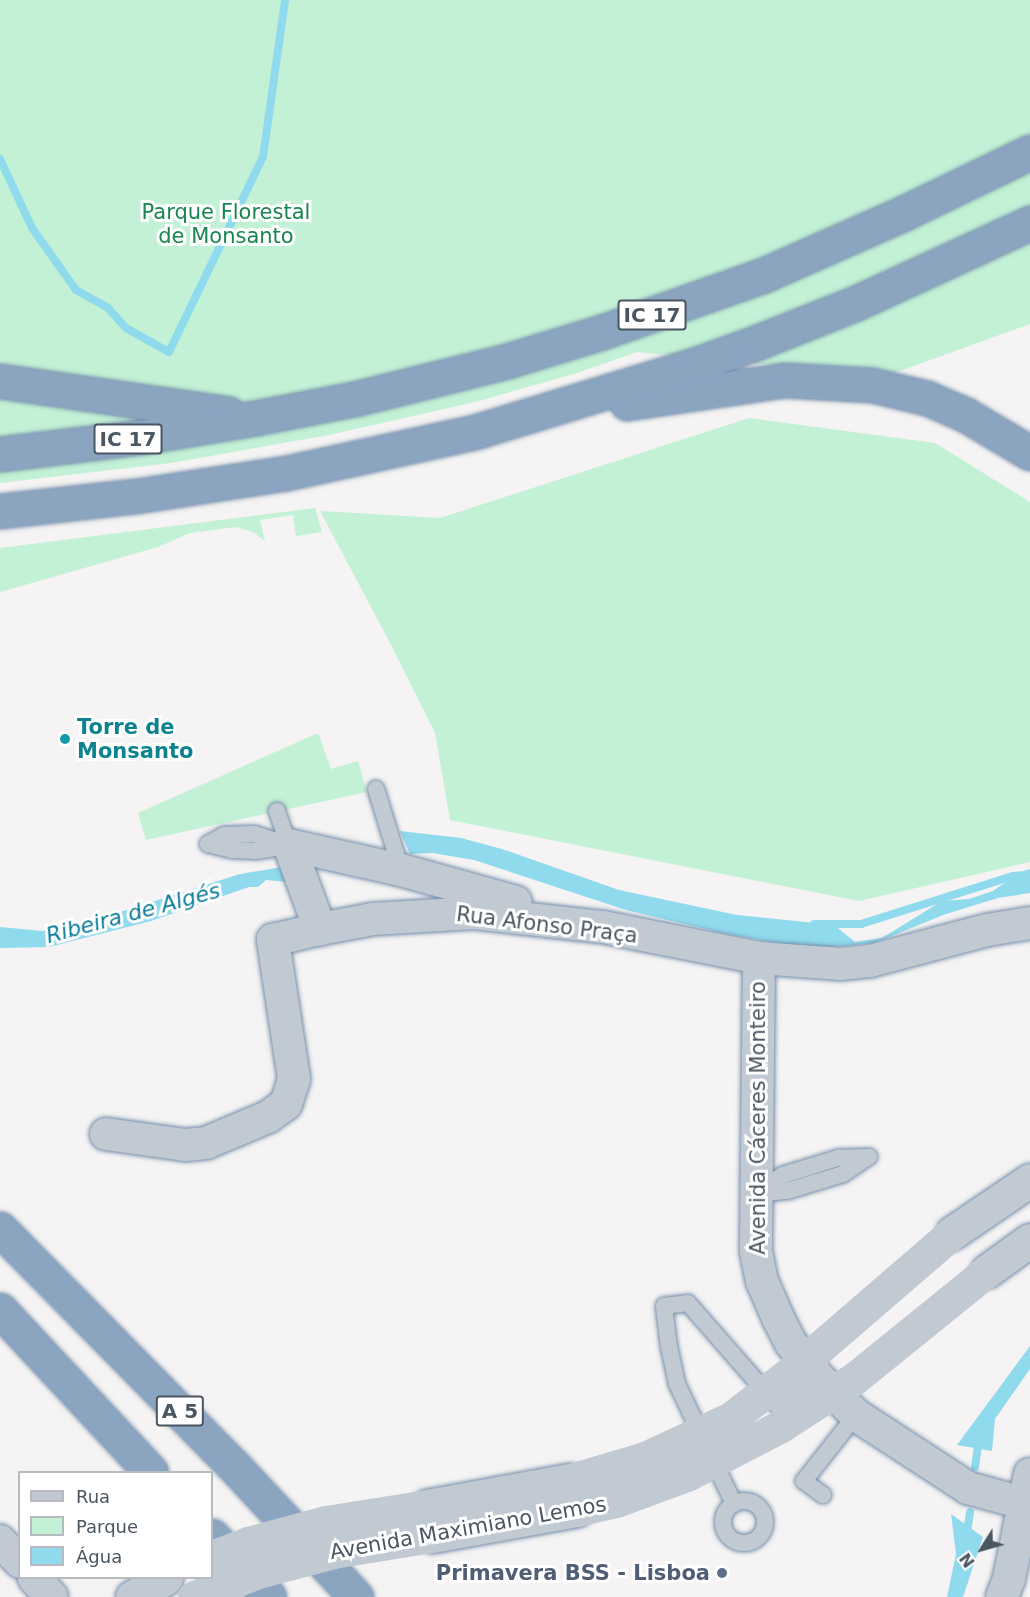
<!DOCTYPE html>
<html>
<head>
<meta charset="utf-8">
<style>
	body { margin:0 }
	#map { position:relative; width:1030px; height:1597px; overflow:hidden; background:#f5f3f3; font-family:"DejaVu Sans",sans-serif }
	div>[style] { position:absolute }
	[style*='--x'] { left:calc(var(--x)*1px); top:calc(var(--y)*1px); width:calc(var(--w)*1px); rotate:calc(var(--a)*1deg) }
	.green>* { inset:0; background:#c3f1d5 }
	.water>* { inset:0; background:#90daee }
	.stream>* { height:8px; margin:-4px; padding:0 4px; transform-origin:4px; border-radius:4px; background:#90daee }
	.roads { filter:drop-shadow(0 0 2px #7690ad) drop-shadow(0 0 2px #7690ad) }
	.service>* { height:16px; margin:-8px; padding:0 8px; transform-origin:8px; border-radius:8px; background:#c1cad2 }
	.service>.ring { margin:-8px; padding:0; box-sizing:content-box; background:none; border:16px solid #c1cad2; border-radius:50% }
	.minor>* { height:32px; margin:-16px; padding:0 16px; transform-origin:16px; border-radius:16px; background:#c1cad2 }
	.tertiary>* { height:33px; margin:-16.5px; padding:0 16.5px; transform-origin:16.5px; border-radius:16.5px; background:#c1cad2 }
	.motorway>* { height:33px; margin:-16.5px; padding:0 16.5px; transform-origin:16.5px; border-radius:16.5px; background:#8ba5c1 }
	.tertiary-bridge>* { height:33px; margin:-16.5px; padding:0 16.5px; transform-origin:16.5px; border-radius:16.5px; background:#c1cad2 }
	.dots>* { width:16px; height:16px; translate:-50% -50%; box-sizing:border-box; border:3px solid #fff; border-radius:50% }
	span { translate:-50% -50%; white-space:nowrap; text-align:center; line-height:1.15; -webkit-text-stroke:6px #fff; paint-order:stroke }
	.shield-label span { padding:2px 4px; background:#fff; border:2px solid; border-radius:4px; -webkit-text-stroke-width:0 }
	.shield-label { font-size:20px; color:#4a5661; font-weight:700 }
	.park-label { font-size:21px; color:#17864f }
	.culture-label { font-size:21px; color:#0d838f; font-weight:700 }
	.left { translate:0 -50%; text-align:left }
	.street-label { font-size:21px; color:#4a5661 }
	.service-label { font-size:21px; color:#4e5e75; font-weight:700 }
	.right { translate:-100% -50%; text-align:right }
	.water-label { font-size:22px; color:#0c7c9b; font-style:italic }
	.legend { position:absolute; left:18px; top:1471px; width:195px; height:108px; box-sizing:border-box; background:#fff; border:2px solid #b7bbc0; margin:0; padding:8px 10px; list-style:none; font-size:18px; color:#4a5661 }
	.legend li { display:flex; align-items:center; gap:12px; height:30px }
	.legend b { width:30px; border:2px solid #b7bbc0 }
	.north { position:absolute; left:952px; top:1519px; width:60px; height:60px; -webkit-text-stroke:4px #fff; paint-order:stroke; rotate:233deg; font-size:16px; font-weight:700; line-height:24px; text-align:center; color:#4a5661 }
	.north::after { content:''; display:block; margin:auto; width:21px; height:27px; background:#4a5661; clip-path:polygon(50% 0,100% 100%,50% 72%,0 100%) }
</style>
</head>
<body>
<div id="map">
	<div class="green">
		<div style="clip-path:polygon(0 0,1030px 0,1030px 324px,886px 376px,637px 352px,577px 373px,475px 402px,329px 435px,171px 463px,0 483px)"></div>
		<div style="clip-path:polygon(749px 418px,935px 443px,1030px 502px,1030px 862px,859px 901px,450px 820px,435px 733px,390px 643px,320px 511px,440px 518px)"></div>
		<div style="clip-path:polygon(315px 508px,322px 532px,296px 536px,293px 515px,260px 520px,265px 541px,253px 532px,236px 527px,190px 533px,158px 547px,0 592px,0 548px)"></div>
		<div style="clip-path:polygon(318px 733px,331px 769px,358px 761px,367px 792px,146px 840px,138px 813px)"></div>
	</div>
	<div class="water">
		<div style="clip-path:polygon(400px 831px,461px 838px,502px 849px,619px 890px,737px 915px,834px 925px,855px 942px,882px 938px,942px 901px,969px 899px,993px 891px,1020px 872px,1030px 869px,1030px 893px,998px 898px,946px 914px,874px 943px,834px 947px,787px 945px,726px 934px,626px 910px,474px 860px,432px 853px,410px 854px)"></div>
		<div style="clip-path:polygon(282px 867px,288px 882px,266px 880px,258px 887px,249px 887px,151px 921px,49px 947px,0 948px,0 927px,43px 931px,95px 920px,240px 874px)"></div>
		<div style="clip-path:polygon(1030px 1346px,1030px 1369px,995px 1419px,992px 1451px,957px 1445px)"></div>
		<div style="clip-path:polygon(951px 1514px,983px 1537px,963px 1597px,947px 1597px,956px 1554px)"></div>
	</div>
	<div class="stream">
		<div style="--x:0;--y:159;--w:76;--a:65.1"></div>
		<div style="--x:32;--y:228;--w:76;--a:54.6"></div>
		<div style="--x:76;--y:290;--w:37;--a:29"></div>
		<div style="--x:108;--y:308;--w:27;--a:48"></div>
		<div style="--x:126;--y:328;--w:49;--a:29.2"></div>
		<div style="--x:169;--y:352;--w:216;--a:-64.3"></div>
		<div style="--x:263;--y:157;--w:159;--a:-82"></div>
		<div style="--x:814;--y:924;--w:47;--a:0"></div>
		<div style="--x:861;--y:924;--w:159;--a:-17.5"></div>
		<div style="--x:1013;--y:876;--w:17;--a:-3"></div>
		<div style="--x:975;--y:1467;--w:27;--a:-82"></div>
		<div style="--x:966;--y:1538;--w:26;--a:-81"></div>
	</div>
	<div class="roads">
		<div class="service">
			<div style="--x:376;--y:789;--w:85;--a:72.8"></div>
			<div style="--x:277;--y:811;--w:36;--a:71"></div>
			<div style="--x:208;--y:844;--w:18;--a:-29"></div>
			<div style="--x:224;--y:835;--w:30;--a:-2"></div>
			<div style="--x:254;--y:834;--w:37;--a:17"></div>
			<div style="--x:208;--y:844;--w:25;--a:14"></div>
			<div style="--x:232;--y:850;--w:24;--a:2"></div>
			<div style="--x:256;--y:851;--w:30;--a:-9"></div>
			<div style="--x:755;--y:1194;--w:34;--a:-34"></div>
			<div style="--x:783;--y:1175;--w:58;--a:-17.2"></div>
			<div style="--x:838;--y:1158;--w:31;--a:-2"></div>
			<div style="--x:757;--y:1194;--w:30;--a:-6"></div>
			<div style="--x:787;--y:1191;--w:59;--a:-16.9"></div>
			<div style="--x:843;--y:1174;--w:30;--a:-34"></div>
			<div style="--x:823;--y:1495;--w:24;--a:-144"></div>
			<div style="--x:804;--y:1481;--w:84;--a:-51.8"></div>
			<div class="ring" style="left:723px;top:1501px;width:26px;height:26px"></div>
			<div style="--x:734;--y:1504;--w:133;--a:-115.4"></div>
			<div style="--x:677;--y:1384;--w:38;--a:-102"></div>
			<div style="--x:669;--y:1347;--w:41;--a:-97"></div>
			<div style="--x:664;--y:1306;--w:24;--a:-7"></div>
			<div style="--x:688;--y:1303;--w:135;--a:48.9"></div>
			<div style="--x:777;--y:1405;--w:49;--a:-35.9"></div>
		</div>
		<div class="minor">
			<div style="--x:289;--y:845;--w:115;--a:12.6"></div>
			<div style="--x:401;--y:870;--w:119;--a:15.5"></div>
			<div style="--x:289;--y:845;--w:90;--a:69.7"></div>
			<div style="--x:759;--y:958;--w:293;--a:90.6"></div>
			<div style="--x:756;--y:1251;--w:31;--a:79"></div>
			<div style="--x:762;--y:1281;--w:40;--a:66.6"></div>
			<div style="--x:778;--y:1318;--w:27;--a:63"></div>
			<div style="--x:790;--y:1342;--w:43;--a:51.5"></div>
			<div style="--x:817;--y:1376;--w:55;--a:45"></div>
			<div style="--x:856;--y:1415;--w:134;--a:33.1"></div>
			<div style="--x:968;--y:1488;--w:64;--a:15.3"></div>
			<div style="--x:106;--y:1134;--w:80;--a:7.9"></div>
			<div style="--x:185;--y:1145;--w:21;--a:-5"></div>
			<div style="--x:206;--y:1143;--w:67;--a:-22.8"></div>
			<div style="--x:268;--y:1117;--w:22;--a:-36"></div>
			<div style="--x:286;--y:1104;--w:26;--a:-72"></div>
			<div style="--x:294;--y:1079;--w:141;--a:-98.6"></div>
			<div style="--x:273;--y:940;--w:48;--a:-13.2"></div>
			<div style="--x:320;--y:929;--w:54;--a:-10.7"></div>
			<div style="--x:373;--y:919;--w:101;--a:-3.4"></div>
			<div style="--x:474;--y:913;--w:130;--a:6.2"></div>
			<div style="--x:603;--y:927;--w:159;--a:11.2"></div>
			<div style="--x:759;--y:958;--w:82;--a:4.2"></div>
			<div style="--x:841;--y:964;--w:29;--a:-6"></div>
			<div style="--x:870;--y:961;--w:121;--a:-14.8"></div>
			<div style="--x:987;--y:930;--w:44;--a:-9.2"></div>
			<div style="--x:0;--y:1541;--w:29;--a:46"></div>
			<div style="--x:34;--y:1578;--w:26;--a:47"></div>
			<div style="--x:1002;--y:1597;--w:19;--a:-69"></div>
			<div style="--x:1009;--y:1579;--w:107;--a:-78.7"></div>
		</div>
		<div class="tertiary">
			<div style="--x:952;--y:1233;--w:94;--a:-34.2"></div>
			<div style="--x:987;--y:1271;--w:53;--a:-35.8"></div>
			<div style="--x:427;--y:1506;--w:145;--a:-10.3"></div>
			<div style="--x:432;--y:1536;--w:147;--a:-10.2"></div>
			<div style="--x:132;--y:1597;--w:39;--a:-29"></div>
		</div>
		<div class="motorway">
			<div style="--x:0;--y:381;--w:231;--a:8.2"></div>
			<div style="--x:627;--y:403;--w:159;--a:-8.3"></div>
			<div style="--x:784;--y:380;--w:88;--a:3.3"></div>
			<div style="--x:872;--y:385;--w:57;--a:13.3"></div>
			<div style="--x:927;--y:398;--w:43;--a:23.6"></div>
			<div style="--x:966;--y:415;--w:74;--a:30.7"></div>
			<div style="--x:0;--y:454;--w:142;--a:-6.9"></div>
			<div style="--x:141;--y:437;--w:116;--a:-9.5"></div>
			<div style="--x:255;--y:418;--w:101;--a:-10.9"></div>
			<div style="--x:354;--y:399;--w:158;--a:-13.9"></div>
			<div style="--x:507;--y:361;--w:99;--a:-17"></div>
			<div style="--x:602;--y:332;--w:172;--a:-19.4"></div>
			<div style="--x:764;--y:275;--w:153;--a:-23.9"></div>
			<div style="--x:904;--y:213;--w:140;--a:-25.8"></div>
			<div style="--x:0;--y:511;--w:137;--a:-6.3"></div>
			<div style="--x:136;--y:496;--w:152;--a:-8.7"></div>
			<div style="--x:286;--y:473;--w:197;--a:-12.3"></div>
			<div style="--x:478;--y:431;--w:232;--a:-17"></div>
			<div style="--x:700;--y:363;--w:62;--a:-19.9"></div>
			<div style="--x:758;--y:342;--w:105;--a:-21.7"></div>
			<div style="--x:856;--y:303;--w:192;--a:-24.7"></div>
			<div style="--x:0;--y:1229;--w:330;--a:45.4"></div>
			<div style="--x:232;--y:1464;--w:182;--a:47"></div>
			<div style="--x:0;--y:1310;--w:221;--a:47"></div>
			<div style="--x:212;--y:1536;--w:83;--a:46.9"></div>
		</div>
	</div>
	<div class="tertiary-bridge">
		<div style="--x:570;--y:1480;--w:78;--a:-16.3"></div>
		<div style="--x:645;--y:1458;--w:95;--a:-24.9"></div>
		<div style="--x:731;--y:1418;--w:74;--a:-37.3"></div>
		<div style="--x:790;--y:1373;--w:214;--a:-40.8"></div>
		<div style="--x:577;--y:1510;--w:40;--a:-13"></div>
		<div style="--x:616;--y:1501;--w:78;--a:-20.3"></div>
		<div style="--x:689;--y:1474;--w:104;--a:-27.6"></div>
		<div style="--x:781;--y:1426;--w:88;--a:-33"></div>
		<div style="--x:855;--y:1378;--w:170;--a:-39"></div>
		<div style="--x:212;--y:1557;--w:39;--a:-21"></div>
		<div style="--x:248;--y:1543;--w:81;--a:-15.1"></div>
		<div style="--x:326;--y:1522;--w:102;--a:-9"></div>
		<div style="--x:194;--y:1597;--w:69;--a:-21.3"></div>
		<div style="--x:258;--y:1572;--w:78;--a:-14.9"></div>
		<div style="--x:333;--y:1552;--w:100;--a:-9.2"></div>
	</div>
	<div class="dots">
		<div style="left:65px;top:739px;background:#0f9aa8"></div>
		<div style="left:722px;top:1573px;background:#5c6f8a"></div>
	</div>
	<div class="shield-label">
		<span style="left:652px;top:315px">IC 17</span>
		<span style="left:128px;top:439px">IC 17</span>
		<span style="left:180px;top:1411px">A 5</span>
	</div>
	<div class="park-label">
		<span style="left:226px;top:224px">Parque Florestal<br>de Monsanto</span>
	</div>
	<div class="culture-label">
		<span class="left" style="left:77px;top:739px">Torre de<br>Monsanto</span>
	</div>
	<div class="street-label">
		<span style="left:547px;top:925px;rotate:7deg">Rua Afonso Praça</span>
		<span style="left:758px;top:1118px;rotate:-90deg">Avenida Cáceres Monteiro</span>
		<span style="left:468px;top:1528px;rotate:-10deg">Avenida Maximiano Lemos</span>
	</div>
	<div class="service-label">
		<span class="right" style="left:710px;top:1573px">Primavera BSS - Lisboa</span>
	</div>
	<div class="water-label">
		<span style="left:133px;top:913px;rotate:-15deg">Ribeira de Algés</span>
	</div>
	<ul class="legend">
	<li><b style="height:8px;background:#c1cad2"></b>Rua</li>
	<li><b style="height:16px;background:#c3f1d5"></b>Parque</li>
	<li><b style="height:16px;background:#90daee"></b>Água</li>
	</ul>
	<div class="north">N</div>
</div>
</body>
</html>
